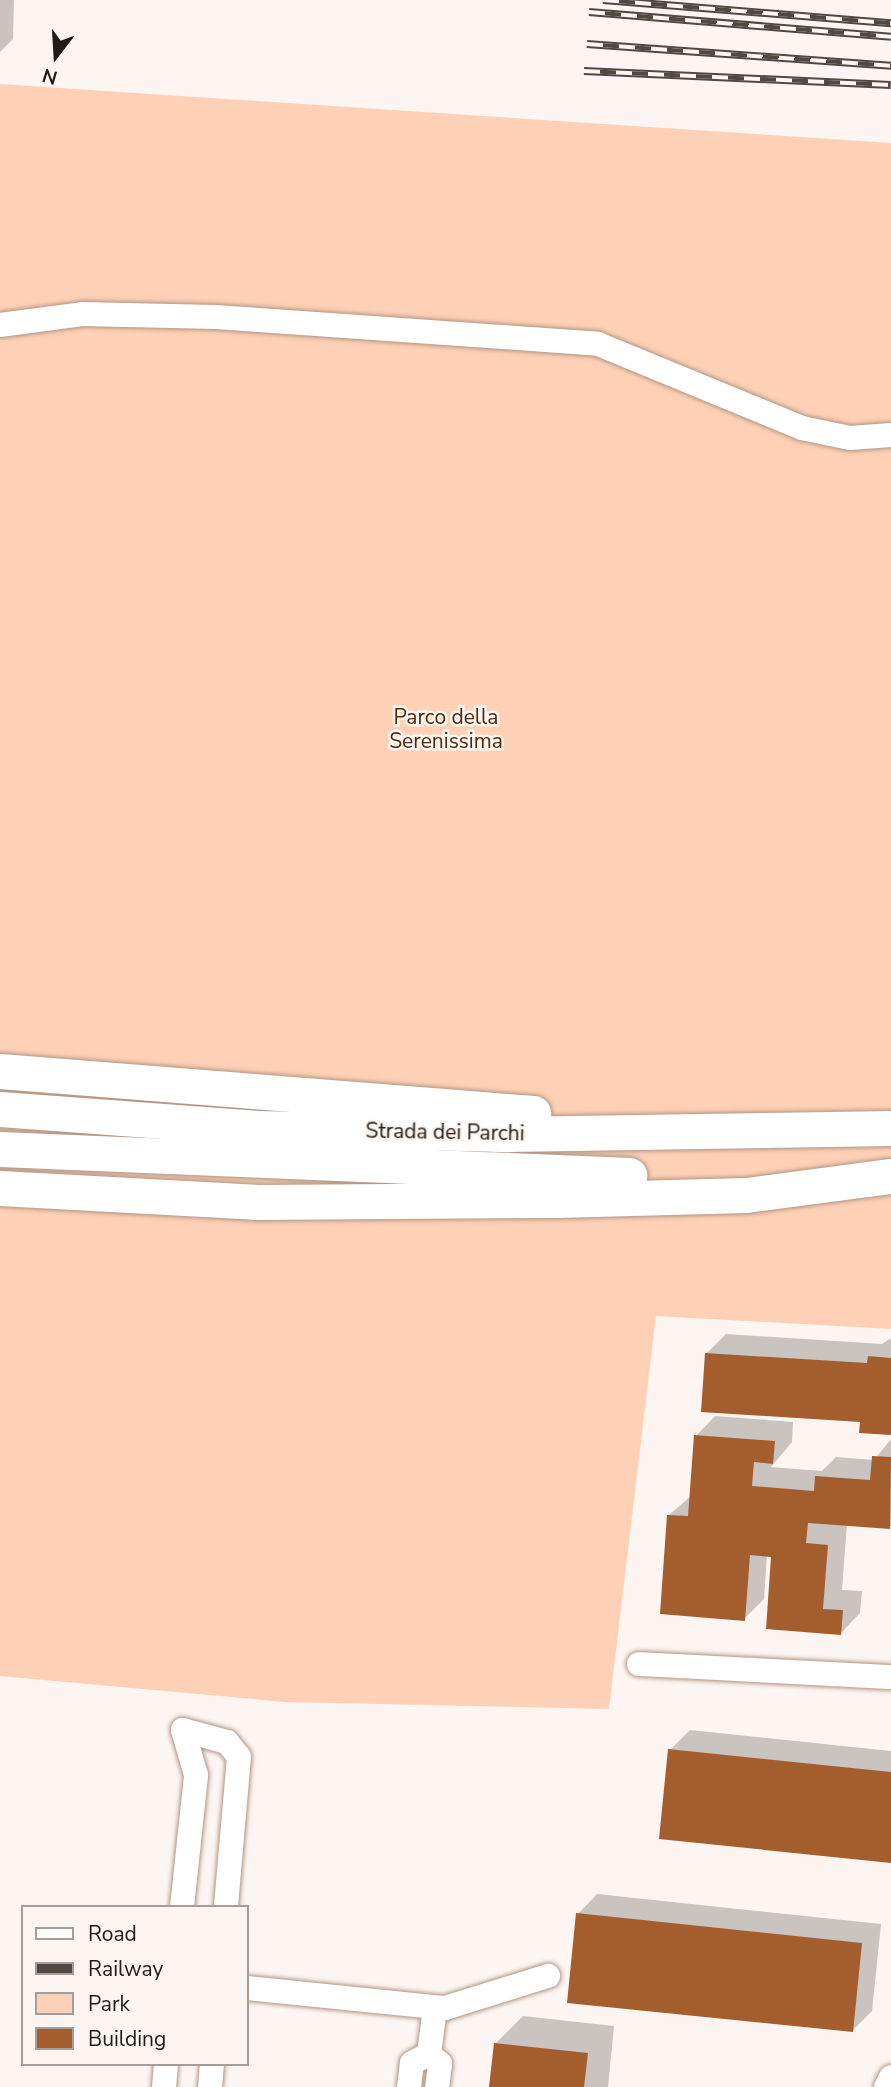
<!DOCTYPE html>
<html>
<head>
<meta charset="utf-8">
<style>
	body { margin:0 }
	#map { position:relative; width:891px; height:2087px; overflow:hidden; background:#fcf5f1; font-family:"Nunito Sans",sans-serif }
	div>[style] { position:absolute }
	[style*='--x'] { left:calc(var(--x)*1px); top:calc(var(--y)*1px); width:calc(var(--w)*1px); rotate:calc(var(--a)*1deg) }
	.green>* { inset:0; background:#fed1b6 }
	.shadow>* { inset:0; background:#0003 }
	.building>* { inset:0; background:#a45e2d }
	.roads { filter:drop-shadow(0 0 2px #b29583) drop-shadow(0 0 2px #b29583) }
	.minor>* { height:24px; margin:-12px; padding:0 12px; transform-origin:12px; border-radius:12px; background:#fff }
	.highway>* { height:35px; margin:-17.5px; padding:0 17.5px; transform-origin:17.5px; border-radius:17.5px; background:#fff }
	.rail>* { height:8px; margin-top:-4px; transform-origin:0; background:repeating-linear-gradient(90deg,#fcf5f1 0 16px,#524842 0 32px); box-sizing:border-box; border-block:2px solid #524842 }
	span { translate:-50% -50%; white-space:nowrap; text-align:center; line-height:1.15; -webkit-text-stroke:5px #fcf5f1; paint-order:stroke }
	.park-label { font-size:21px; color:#582801 }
	.street-label { font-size:21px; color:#241913 }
	.legend { position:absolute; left:21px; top:1905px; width:228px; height:161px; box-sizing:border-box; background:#fcf5f1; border:2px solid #a69d98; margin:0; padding:9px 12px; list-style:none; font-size:21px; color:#241913 }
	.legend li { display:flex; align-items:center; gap:14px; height:35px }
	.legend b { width:35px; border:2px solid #a69d98 }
	.north { position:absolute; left:21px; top:21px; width:70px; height:70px; -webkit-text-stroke:5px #fcf5f1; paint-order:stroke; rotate:197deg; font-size:19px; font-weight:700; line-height:28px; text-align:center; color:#241913 }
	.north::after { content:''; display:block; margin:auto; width:24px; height:32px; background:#241913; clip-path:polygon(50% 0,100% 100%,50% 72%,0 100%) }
</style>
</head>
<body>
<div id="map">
	<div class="green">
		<div style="clip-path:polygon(0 84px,891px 143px,891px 1329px,656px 1316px,609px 1709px,285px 1702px,0 1676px)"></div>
	</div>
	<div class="shadow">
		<div style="clip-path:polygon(0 0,14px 0,13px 39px,0 52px)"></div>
		<div style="clip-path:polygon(726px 1334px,882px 1344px,891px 1338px,891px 1433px,706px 1354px)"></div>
		<div style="clip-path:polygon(715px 1416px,793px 1422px,792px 1442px,771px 1467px,822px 1471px,836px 1457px,874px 1460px,891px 1439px,891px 1526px,847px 1524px,842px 1590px,862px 1591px,860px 1613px,841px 1633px,773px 1555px,767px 1555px,764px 1599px,744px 1619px,669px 1515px,691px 1496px,696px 1436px)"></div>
		<div style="clip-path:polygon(690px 1730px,891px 1751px,891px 1861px,670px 1750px)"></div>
		<div style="clip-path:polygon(597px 1894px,881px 1924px,872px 2011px,853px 2030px,578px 1914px)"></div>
		<div style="clip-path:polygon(523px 2016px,614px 2026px,608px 2087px,491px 2087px,495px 2044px)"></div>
	</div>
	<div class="building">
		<div style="clip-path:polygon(705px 1353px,867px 1363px,868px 1356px,891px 1358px,891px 1435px,859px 1433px,860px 1422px,701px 1412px)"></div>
		<div style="clip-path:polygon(694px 1435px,775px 1441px,773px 1464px,754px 1462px,752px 1486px,814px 1491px,815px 1476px,870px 1480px,872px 1456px,891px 1457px,890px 1529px,808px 1523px,806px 1543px,828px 1545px,823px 1609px,843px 1610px,841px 1635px,766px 1629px,771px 1557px,750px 1555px,745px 1621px,660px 1614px,667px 1515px,688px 1516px)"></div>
		<div style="clip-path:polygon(668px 1749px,891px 1772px,891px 1863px,659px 1839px)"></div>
		<div style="clip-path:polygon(576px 1913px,862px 1943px,853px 2032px,567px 2003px)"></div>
		<div style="clip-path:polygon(494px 2043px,588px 2053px,584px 2087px,489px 2087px)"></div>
	</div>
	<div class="roads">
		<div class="minor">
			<div style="--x:0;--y:325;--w:83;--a:-7.6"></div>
			<div style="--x:82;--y:314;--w:134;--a:1.3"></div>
			<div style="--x:216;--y:317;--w:383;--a:4"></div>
			<div style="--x:598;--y:344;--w:221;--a:22.4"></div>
			<div style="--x:802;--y:428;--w:49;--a:11.8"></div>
			<div style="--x:850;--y:438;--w:41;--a:-4.2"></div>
			<div style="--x:639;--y:1664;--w:252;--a:3"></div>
			<div style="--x:183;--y:1730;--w:46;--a:15.3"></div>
			<div style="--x:227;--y:1742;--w:19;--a:51"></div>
			<div style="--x:239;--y:1757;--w:151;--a:95"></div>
			<div style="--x:182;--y:1907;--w:133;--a:-83.9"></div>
			<div style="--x:196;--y:1775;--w:47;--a:-106.1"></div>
			<div style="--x:247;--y:1988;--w:199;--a:5.8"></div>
			<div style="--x:445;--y:2008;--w:108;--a:-17.3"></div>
			<div style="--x:435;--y:2008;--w:46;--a:97.4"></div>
			<div style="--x:429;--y:2054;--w:15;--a:42"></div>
			<div style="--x:440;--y:2064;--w:23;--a:97"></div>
			<div style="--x:164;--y:2087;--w:23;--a:-85"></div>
			<div style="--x:210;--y:2087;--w:23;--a:-85"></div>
			<div style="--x:409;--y:2087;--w:24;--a:-83"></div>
			<div style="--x:412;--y:2063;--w:19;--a:-28"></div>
			<div style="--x:886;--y:2087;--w:11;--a:-63"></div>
		</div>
		<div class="highway">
			<div style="--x:0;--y:1071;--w:535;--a:4.51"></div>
			<div style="--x:0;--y:1109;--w:259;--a:4.2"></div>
			<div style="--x:258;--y:1128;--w:251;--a:1.4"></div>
			<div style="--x:509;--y:1134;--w:382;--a:-0.9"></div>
			<div style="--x:0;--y:1149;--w:630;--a:2.37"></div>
			<div style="--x:0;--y:1188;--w:255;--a:3.1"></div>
			<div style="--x:255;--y:1202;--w:301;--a:-0.4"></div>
			<div style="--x:556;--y:1200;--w:190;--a:-1.5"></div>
			<div style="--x:746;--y:1195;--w:146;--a:-7.5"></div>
		</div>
	</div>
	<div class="rail">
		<div style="--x:603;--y:0;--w:289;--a:4.6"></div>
		<div style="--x:589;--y:12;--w:303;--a:4.7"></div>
		<div style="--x:587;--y:44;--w:305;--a:4.1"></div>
		<div style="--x:584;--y:71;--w:307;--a:2.6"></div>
	</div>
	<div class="park-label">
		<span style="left:446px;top:729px">Parco della<br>Serenissima</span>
	</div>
	<div class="street-label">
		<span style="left:445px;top:1132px;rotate:1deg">Strada dei Parchi</span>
	</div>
	<ul class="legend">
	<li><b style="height:9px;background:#fff"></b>Road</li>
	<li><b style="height:9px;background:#524842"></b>Railway</li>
	<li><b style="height:19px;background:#fed1b6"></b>Park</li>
	<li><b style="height:19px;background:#a45e2d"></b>Building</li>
	</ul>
	<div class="north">N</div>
</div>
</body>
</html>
